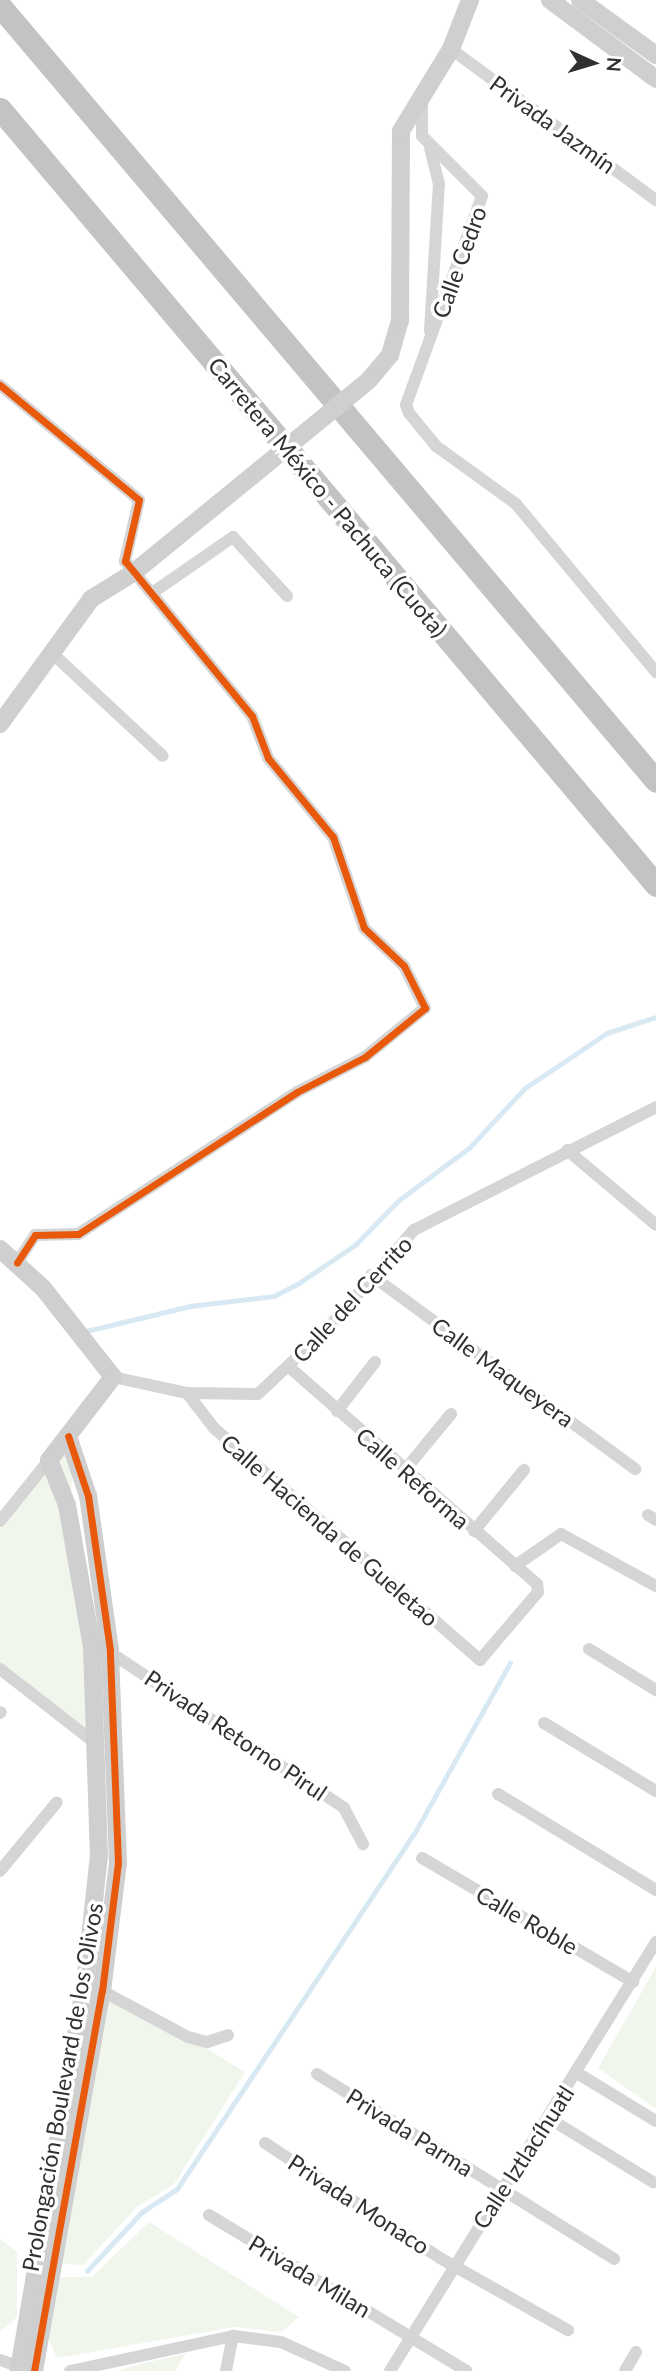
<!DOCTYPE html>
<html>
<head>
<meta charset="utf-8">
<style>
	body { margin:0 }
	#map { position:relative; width:656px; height:2371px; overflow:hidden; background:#fff; font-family:Lato,sans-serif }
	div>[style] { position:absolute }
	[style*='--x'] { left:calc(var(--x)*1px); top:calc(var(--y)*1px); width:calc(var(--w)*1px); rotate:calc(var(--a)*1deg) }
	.green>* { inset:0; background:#f1f6ed }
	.stream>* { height:4.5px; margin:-2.25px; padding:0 2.25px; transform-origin:2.25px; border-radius:2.25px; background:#d9e9f4 }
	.street>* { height:12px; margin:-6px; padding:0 6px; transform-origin:6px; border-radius:6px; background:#d5d5d5 }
	.secondary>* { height:18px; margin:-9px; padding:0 9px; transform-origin:9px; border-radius:9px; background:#cfcfcf }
	.highway>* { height:23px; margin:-11.5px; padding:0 11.5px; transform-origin:11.5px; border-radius:11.5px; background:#c3c3c3 }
	.secondary-bridge>* { height:18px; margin:-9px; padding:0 9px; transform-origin:9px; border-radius:9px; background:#cfcfcf }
	.cycleway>* { height:7px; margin:-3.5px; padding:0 3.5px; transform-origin:3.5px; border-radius:3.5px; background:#e8590c }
	span { translate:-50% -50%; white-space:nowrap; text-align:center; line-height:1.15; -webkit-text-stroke:7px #fff; paint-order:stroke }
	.street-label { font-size:23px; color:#313131 }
	.north { position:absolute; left:558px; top:28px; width:70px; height:70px; -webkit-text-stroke:5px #fff; paint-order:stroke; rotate:94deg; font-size:19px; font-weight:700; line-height:28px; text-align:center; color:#313131 }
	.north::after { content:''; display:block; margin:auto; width:24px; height:32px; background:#313131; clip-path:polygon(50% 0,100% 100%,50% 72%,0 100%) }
</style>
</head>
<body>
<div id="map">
	<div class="green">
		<div style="clip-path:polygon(76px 1427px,71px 1493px,99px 1745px,0 1668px,0 1528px)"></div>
		<div style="clip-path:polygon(656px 1967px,656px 2109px,598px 2068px)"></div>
		<div style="clip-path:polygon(103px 1985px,245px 2072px,174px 2184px,137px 2207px,83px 2265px,60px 2264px)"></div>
		<div style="clip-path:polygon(149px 2222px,299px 2317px,281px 2332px,235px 2327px,57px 2358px,45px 2331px,57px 2277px,92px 2277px)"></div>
		<div style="clip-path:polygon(0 2239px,17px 2252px,17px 2317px,0 2332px)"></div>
		<div style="clip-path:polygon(185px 2354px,175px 2371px,116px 2371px,148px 2362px)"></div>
	</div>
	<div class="stream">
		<div style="--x:82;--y:1332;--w:111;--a:-13.5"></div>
		<div style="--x:190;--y:1306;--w:85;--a:-6.8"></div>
		<div style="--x:274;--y:1296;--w:28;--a:-27"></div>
		<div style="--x:299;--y:1283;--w:68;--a:-34.2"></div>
		<div style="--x:355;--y:1245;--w:63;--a:-45.6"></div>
		<div style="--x:399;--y:1200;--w:87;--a:-36.6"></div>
		<div style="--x:469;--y:1148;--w:82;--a:-47"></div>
		<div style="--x:525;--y:1088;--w:99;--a:-33.9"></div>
		<div style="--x:607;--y:1033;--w:52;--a:-18.1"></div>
		<div style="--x:87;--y:2271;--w:81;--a:-47"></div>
		<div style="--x:142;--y:2212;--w:42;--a:-33.3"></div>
		<div style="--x:177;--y:2189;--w:427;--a:-56.3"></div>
		<div style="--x:414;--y:1834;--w:196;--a:-60.7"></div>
	</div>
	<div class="street">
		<div style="--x:451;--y:49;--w:255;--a:36.4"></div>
		<div style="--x:422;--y:104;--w:32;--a:90"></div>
		<div style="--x:422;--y:136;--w:85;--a:45"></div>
		<div style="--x:482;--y:196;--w:222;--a:110"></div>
		<div style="--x:406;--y:405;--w:9;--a:69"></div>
		<div style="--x:409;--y:413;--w:43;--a:50.7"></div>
		<div style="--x:436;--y:446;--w:99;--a:35.9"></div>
		<div style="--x:516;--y:504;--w:219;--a:50.2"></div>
		<div style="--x:430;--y:148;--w:36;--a:76"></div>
		<div style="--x:439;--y:183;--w:148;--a:93.5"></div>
		<div style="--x:0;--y:385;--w:180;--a:39.6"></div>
		<div style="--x:139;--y:500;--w:63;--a:102.9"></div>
		<div style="--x:125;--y:561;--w:200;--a:50.7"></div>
		<div style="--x:252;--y:716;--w:45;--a:69.1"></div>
		<div style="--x:268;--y:758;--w:102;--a:50.6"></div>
		<div style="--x:333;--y:837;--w:96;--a:71.2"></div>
		<div style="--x:364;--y:928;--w:55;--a:43.5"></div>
		<div style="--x:404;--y:966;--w:47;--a:63.4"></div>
		<div style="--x:425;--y:1008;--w:77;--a:140.8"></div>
		<div style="--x:365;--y:1057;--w:76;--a:152.8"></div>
		<div style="--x:297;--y:1092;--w:261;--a:147"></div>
		<div style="--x:78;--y:1234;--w:43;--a:178.7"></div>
		<div style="--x:35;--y:1235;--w:33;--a:123"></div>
		<div style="--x:155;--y:591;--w:95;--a:-34.7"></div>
		<div style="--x:233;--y:537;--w:80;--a:47.5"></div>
		<div style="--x:52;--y:653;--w:151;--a:42.9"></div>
		<div style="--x:567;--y:1150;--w:116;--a:40.1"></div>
		<div style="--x:371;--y:1275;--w:328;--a:36.3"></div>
		<div style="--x:113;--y:1377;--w:76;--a:12.2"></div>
		<div style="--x:187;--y:1393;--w:71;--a:0.8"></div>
		<div style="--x:258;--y:1394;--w:95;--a:-43.3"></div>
		<div style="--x:327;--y:1329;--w:132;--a:-48.7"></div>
		<div style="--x:414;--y:1230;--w:271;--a:-26.9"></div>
		<div style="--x:187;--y:1393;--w:44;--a:52.4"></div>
		<div style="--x:214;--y:1428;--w:353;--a:41.1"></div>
		<div style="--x:480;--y:1660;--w:89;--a:-49.5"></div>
		<div style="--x:538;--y:1592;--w:8;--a:-97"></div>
		<div style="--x:537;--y:1584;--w:330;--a:-138.8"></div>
		<div style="--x:337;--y:1411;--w:62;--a:-52.2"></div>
		<div style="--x:404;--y:1471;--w:74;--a:-50.5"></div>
		<div style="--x:648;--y:1515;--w:9;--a:32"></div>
		<div style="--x:0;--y:1521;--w:78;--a:-51.2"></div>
		<div style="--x:474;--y:1531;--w:79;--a:-50.7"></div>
		<div style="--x:515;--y:1566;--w:56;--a:-34.8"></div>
		<div style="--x:561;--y:1534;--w:108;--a:28.7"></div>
		<div style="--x:105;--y:1649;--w:287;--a:33.6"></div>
		<div style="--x:344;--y:1808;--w:41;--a:62.2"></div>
		<div style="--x:589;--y:1649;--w:79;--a:31.5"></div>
		<div style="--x:0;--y:1669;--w:125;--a:37.9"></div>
		<div style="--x:0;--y:1713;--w:1;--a:-45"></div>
		<div style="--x:544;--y:1723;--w:131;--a:31.3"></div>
		<div style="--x:498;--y:1794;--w:185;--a:31.3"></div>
		<div style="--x:422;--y:1858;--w:245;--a:30.4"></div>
		<div style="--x:0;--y:1871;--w:89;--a:-50.4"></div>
		<div style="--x:95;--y:1987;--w:106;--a:28.3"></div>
		<div style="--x:188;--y:2037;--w:20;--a:15"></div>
		<div style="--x:207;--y:2042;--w:22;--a:-18"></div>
		<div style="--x:577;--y:2073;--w:92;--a:31.3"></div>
		<div style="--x:317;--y:2074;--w:350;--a:31.9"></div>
		<div style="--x:550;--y:2119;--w:121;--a:31.5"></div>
		<div style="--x:265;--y:2143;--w:209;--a:33.3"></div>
		<div style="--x:440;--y:2258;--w:147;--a:29.4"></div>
		<div style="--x:209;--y:2215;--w:301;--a:31.2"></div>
		<div style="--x:0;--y:2360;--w:28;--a:19"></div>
		<div style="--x:70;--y:2371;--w:167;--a:-12.1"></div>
		<div style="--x:233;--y:2336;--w:48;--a:7.1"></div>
		<div style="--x:281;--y:2342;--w:70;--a:24.4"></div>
		<div style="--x:226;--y:2371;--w:36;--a:-79"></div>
		<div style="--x:390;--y:2371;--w:505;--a:-58.2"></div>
		<div style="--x:625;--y:2371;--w:22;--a:-60"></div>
	</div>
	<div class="secondary">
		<div style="--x:550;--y:0;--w:132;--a:36.7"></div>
		<div style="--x:580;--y:0;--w:94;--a:35.9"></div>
		<div style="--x:369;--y:380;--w:33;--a:-50"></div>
		<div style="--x:390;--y:355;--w:35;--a:-74"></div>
		<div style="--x:400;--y:321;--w:190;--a:-89.7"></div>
		<div style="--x:401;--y:131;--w:96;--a:-58.6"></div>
		<div style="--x:451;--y:49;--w:53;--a:-68.8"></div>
		<div style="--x:0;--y:724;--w:155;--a:-53.9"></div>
		<div style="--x:91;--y:599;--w:49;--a:-31.8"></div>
		<div style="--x:133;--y:573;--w:161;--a:-39.2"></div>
		<div style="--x:0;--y:1249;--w:58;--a:42.2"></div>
		<div style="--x:43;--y:1288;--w:113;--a:51.8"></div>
		<div style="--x:113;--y:1377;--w:105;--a:127.6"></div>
		<div style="--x:49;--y:1460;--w:48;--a:68.2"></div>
		<div style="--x:67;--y:1505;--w:144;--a:80"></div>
		<div style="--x:92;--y:1647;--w:208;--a:88.1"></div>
		<div style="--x:99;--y:1855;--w:129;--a:96.2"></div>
		<div style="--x:85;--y:1983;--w:394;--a:99.7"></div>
		<div style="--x:34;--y:2371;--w:386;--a:-79.9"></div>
		<div style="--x:102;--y:1991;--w:129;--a:-82.9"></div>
		<div style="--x:118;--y:1863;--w:213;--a:-92.2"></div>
		<div style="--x:110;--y:1650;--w:156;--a:-98.1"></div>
		<div style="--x:88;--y:1496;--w:63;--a:-108.4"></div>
	</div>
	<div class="highway">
		<div style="--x:0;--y:6;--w:1015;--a:49.75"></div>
		<div style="--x:0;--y:109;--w:1016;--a:49.79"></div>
	</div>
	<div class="secondary-bridge">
		<div style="--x:258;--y:471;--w:144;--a:-39.3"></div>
	</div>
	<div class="cycleway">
		<div style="--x:0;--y:385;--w:180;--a:39.6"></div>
		<div style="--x:139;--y:500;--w:63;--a:102.9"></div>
		<div style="--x:125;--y:561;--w:200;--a:50.7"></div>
		<div style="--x:252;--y:716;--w:45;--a:69.1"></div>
		<div style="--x:268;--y:758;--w:102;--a:50.6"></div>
		<div style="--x:333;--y:837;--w:96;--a:71.2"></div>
		<div style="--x:364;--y:928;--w:55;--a:43.5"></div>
		<div style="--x:404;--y:966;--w:47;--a:63.4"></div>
		<div style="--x:425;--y:1008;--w:77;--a:140.8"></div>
		<div style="--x:365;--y:1057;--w:76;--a:152.8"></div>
		<div style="--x:297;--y:1092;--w:261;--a:147"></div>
		<div style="--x:78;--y:1234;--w:43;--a:178.7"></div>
		<div style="--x:35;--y:1235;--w:33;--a:123"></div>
		<div style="--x:34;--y:2371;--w:386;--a:-79.9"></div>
		<div style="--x:102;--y:1991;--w:129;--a:-82.9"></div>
		<div style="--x:118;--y:1863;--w:213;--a:-92.2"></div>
		<div style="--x:110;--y:1650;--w:156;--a:-98.1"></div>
		<div style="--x:88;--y:1496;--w:63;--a:-108.4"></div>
	</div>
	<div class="street-label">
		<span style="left:553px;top:124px;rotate:36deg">Privada Jazmín</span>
		<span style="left:459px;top:262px;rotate:-70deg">Calle Cedro</span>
		<span style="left:328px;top:497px;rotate:50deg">Carretera México - Pachuca (Cuota)</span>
		<span style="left:352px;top:1299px;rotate:-47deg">Calle del Cerrito</span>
		<span style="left:503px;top:1372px;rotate:36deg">Calle Maqueyera</span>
		<span style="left:413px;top:1478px;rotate:41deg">Calle Reforma</span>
		<span style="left:330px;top:1530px;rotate:41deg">Calle Hacienda de Gueletao</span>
		<span style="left:236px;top:1735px;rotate:34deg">Privada Retorno Pirul</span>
		<span style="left:527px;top:1920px;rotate:30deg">Calle Roble</span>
		<span style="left:62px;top:2087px;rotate:-80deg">Prolongación Boulevard de los Olivos</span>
		<span style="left:410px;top:2132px;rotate:32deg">Privada Parma</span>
		<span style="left:523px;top:2157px;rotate:-57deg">Calle Iztlacíhuatl</span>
		<span style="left:359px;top:2204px;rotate:33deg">Privada Monaco</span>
		<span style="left:310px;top:2276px;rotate:31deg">Privada Milan</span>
	</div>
	<div class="north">N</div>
</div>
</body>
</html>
